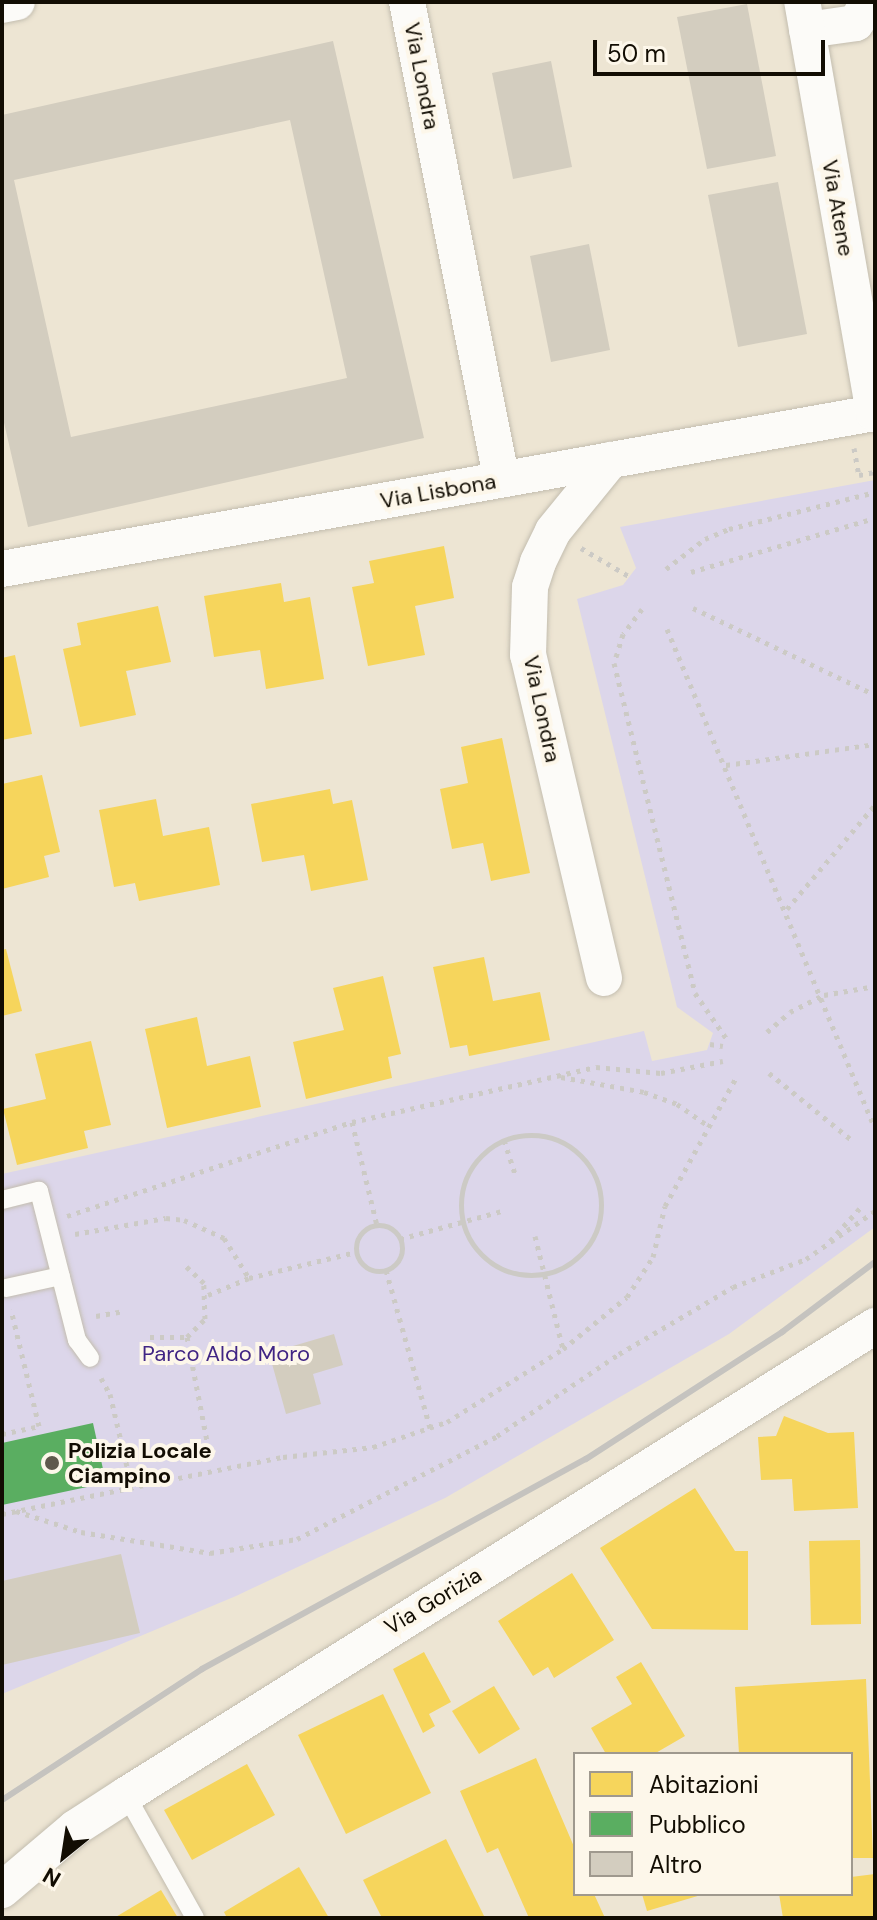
<!DOCTYPE html>
<html>
<head>
<meta charset="utf-8">
<style>
	body { margin:0 }
	#map { position:relative; width:877px; height:1920px; overflow:hidden; background:#ede5d3; font-family:"DM Sans",sans-serif }
	div>[style] { position:absolute }
	[style*='--x'] { left:calc(var(--x)*1px); top:calc(var(--y)*1px); width:calc(var(--w)*1px); rotate:calc(var(--a)*1deg) }
	.green>* { inset:0; background:#dcd6ea }
	.homes>* { inset:0; background:#f6d55c }
	.public>* { inset:0; background:#5aae61 }
	.building>* { inset:0; background:#d3cdbf }
	.path>* { height:5px; margin-top:-2.5px; transform-origin:0; background:repeating-linear-gradient(90deg,#cccac5 0 4px,transparent 0 10px) }
	.path>.ring { margin:-2.5px; padding:0; box-sizing:content-box; background:none; border:5px solid #cccac5; border-radius:50% }
	.roads { filter:drop-shadow(0 0 2px #c3bdaf) drop-shadow(0 0 2px #c3bdaf) }
	.service>* { height:18px; margin:-9px; padding:0 9px; transform-origin:9px; border-radius:9px; background:#fcfbf8 }
	.minor>* { height:36px; margin:-18px; padding:0 18px; transform-origin:18px; border-radius:18px; background:#fcfbf8 }
	.rail>* { height:6px; margin:-3px; padding:0 3px; transform-origin:3px; border-radius:3px; background:#c5c3bf }
	.dots>* { width:22px; height:22px; translate:-50% -50%; box-sizing:border-box; border:4px solid #fdf7ea; border-radius:50% }
	span { translate:-50% -50%; white-space:nowrap; text-align:center; line-height:1.15; -webkit-text-stroke:8px #fdf7ea; paint-order:stroke }
	.street-label { font-size:22px; color:#120d03 }
	.park-label { font-size:22px; color:#402584 }
	.poi-label { font-size:22px; color:#120d03; font-weight:700 }
	.left { translate:0 -50%; text-align:left }
	.frame { position:absolute; inset:0; border:4px solid #120d03; pointer-events:none }
	.legend { position:absolute; left:573px; top:1752px; width:280px; height:144px; box-sizing:border-box; background:#fdf7ea; border:2px solid #9f998e; margin:0; padding:10px 14px; list-style:none; font-size:24px; color:#120d03 }
	.legend li { display:flex; align-items:center; gap:16px; height:40px }
	.legend b { width:40px; border:2px solid #9f998e }
	.north { position:absolute; left:24px; top:1816px; width:80px; height:80px; -webkit-text-stroke:6px #fdf7ea; paint-order:stroke; rotate:210deg; font-size:22px; font-weight:700; line-height:32px; text-align:center; color:#120d03 }
	.north::after { content:''; display:block; margin:auto; width:28px; height:36px; background:#120d03; clip-path:polygon(50% 0,100% 100%,50% 72%,0 100%) }
	.scale { position:absolute; left:593px; top:40px; width:232px; height:36px; box-sizing:border-box; border:4px solid #120d03; border-top:0; padding-left:10px; font-size:24px; line-height:28px; white-space:nowrap; color:#120d03; -webkit-text-stroke:6px #fdf7ea; paint-order:stroke }
</style>
</head>
<body>
<div id="map">
	<div class="green">
		<div style="clip-path:polygon(875px 480px,875px 1227px,729px 1334px,445px 1498px,236px 1596px,2px 1694px,2px 1174px,644px 1031px,652px 1061px,707px 1050px,713px 1033px,677px 1007px,577px 599px,623px 585px,636px 568px,620px 527px)"></div>
	</div>
	<div class="homes">
		<div style="clip-path:polygon(444px 546px,454px 598px,415px 606px,425px 655px,368px 666px,352px 587px,374px 583px,369px 561px)"></div>
		<div style="clip-path:polygon(281px 583px,284px 602px,310px 597px,324px 679px,266px 689px,260px 650px,214px 657px,204px 596px)"></div>
		<div style="clip-path:polygon(158px 606px,171px 662px,126px 671px,136px 715px,80px 727px,63px 649px,81px 645px,77px 623px)"></div>
		<div style="clip-path:polygon(15px 655px,32px 734px,2px 740px,2px 658px)"></div>
		<div style="clip-path:polygon(502px 738px,530px 873px,491px 881px,483px 843px,452px 849px,440px 789px,468px 783px,461px 747px)"></div>
		<div style="clip-path:polygon(42px 775px,60px 852px,44px 856px,49px 877px,2px 889px,2px 784px)"></div>
		<div style="clip-path:polygon(330px 789px,333px 804px,352px 800px,368px 880px,311px 891px,304px 855px,262px 862px,251px 804px)"></div>
		<div style="clip-path:polygon(156px 799px,163px 836px,209px 827px,220px 885px,139px 901px,135px 883px,114px 887px,99px 810px)"></div>
		<div style="clip-path:polygon(6px 949px,22px 1011px,2px 1016px,2px 950px)"></div>
		<div style="clip-path:polygon(484px 957px,493px 1001px,540px 992px,550px 1040px,469px 1056px,467px 1045px,450px 1048px,433px 967px)"></div>
		<div style="clip-path:polygon(383px 976px,401px 1054px,388px 1057px,392px 1078px,306px 1099px,293px 1042px,344px 1030px,333px 988px)"></div>
		<div style="clip-path:polygon(197px 1017px,207px 1066px,250px 1056px,261px 1107px,167px 1128px,145px 1029px)"></div>
		<div style="clip-path:polygon(91px 1041px,111px 1125px,84px 1131px,88px 1148px,17px 1165px,3px 1109px,46px 1099px,35px 1054px)"></div>
		<div style="clip-path:polygon(784px 1416px,828px 1433px,854px 1432px,858px 1508px,794px 1511px,792px 1479px,761px 1480px,758px 1437px,776px 1436px)"></div>
		<div style="clip-path:polygon(695px 1488px,735px 1551px,748px 1551px,748px 1630px,652px 1629px,600px 1548px)"></div>
		<div style="clip-path:polygon(860px 1540px,861px 1624px,811px 1625px,809px 1541px)"></div>
		<div style="clip-path:polygon(572px 1573px,614px 1640px,554px 1678px,548px 1667px,533px 1676px,498px 1621px)"></div>
		<div style="clip-path:polygon(424px 1652px,451px 1702px,429px 1714px,435px 1726px,423px 1733px,393px 1669px)"></div>
		<div style="clip-path:polygon(641px 1662px,685px 1736px,654px 1754px,606px 1754px,591px 1728px,632px 1704px,616px 1677px)"></div>
		<div style="clip-path:polygon(866px 1679px,873px 1858px,851px 1858px,851px 1754px,739px 1754px,735px 1687px)"></div>
		<div style="clip-path:polygon(494px 1686px,520px 1729px,479px 1754px,452px 1711px)"></div>
		<div style="clip-path:polygon(383px 1694px,431px 1793px,346px 1834px,298px 1735px)"></div>
		<div style="clip-path:polygon(536px 1758px,575px 1849px,575px 1894px,594px 1894px,605px 1918px,529px 1918px,498px 1848px,487px 1853px,460px 1791px)"></div>
		<div style="clip-path:polygon(247px 1764px,275px 1815px,192px 1860px,164px 1810px)"></div>
		<div style="clip-path:polygon(446px 1839px,485px 1918px,382px 1918px,363px 1880px)"></div>
		<div style="clip-path:polygon(299px 1867px,329px 1918px,227px 1918px,224px 1912px)"></div>
		<div style="clip-path:polygon(875px 1874px,875px 1918px,783px 1918px,779px 1894px,851px 1894px,851px 1877px)"></div>
		<div style="clip-path:polygon(161px 1890px,178px 1918px,114px 1918px)"></div>
		<div style="clip-path:polygon(642px 1894px,701px 1894px,701px 1895px,647px 1911px)"></div>
	</div>
	<div class="public">
		<div style="clip-path:polygon(93px 1423px,106px 1483px,2px 1505px,2px 1443px)"></div>
	</div>
	<div class="building">
		<div style="clip-path:polygon(747px 4px,776px 156px,707px 169px,677px 17px)"></div>
		<div style="clip-path:polygon(evenodd,333px 41px,424px 438px,28px 527px,2px 414px,2px 115px,333px 41px,290px 120px,347px 378px,71px 437px,14px 180px,290px 120px)"></div>
		<div style="clip-path:polygon(551px 61px,572px 167px,513px 179px,492px 73px)"></div>
		<div style="clip-path:polygon(778px 182px,807px 334px,738px 347px,708px 195px)"></div>
		<div style="clip-path:polygon(589px 244px,610px 350px,551px 362px,530px 256px)"></div>
		<div style="clip-path:polygon(334px 1334px,343px 1365px,313px 1374px,321px 1404px,286px 1414px,269px 1353px)"></div>
		<div style="clip-path:polygon(121px 1554px,140px 1633px,2px 1665px,2px 1581px)"></div>
	</div>
	<div class="path">
		<div style="--x:854;--y:448;--w:27;--a:80"></div>
		<div style="--x:859;--y:475;--w:16;--a:-11"></div>
		<div style="--x:581;--y:548;--w:59;--a:30.5"></div>
		<div style="--x:666;--y:569;--w:49;--a:-37.6"></div>
		<div style="--x:705;--y:539;--w:26;--a:-23"></div>
		<div style="--x:729;--y:529;--w:151;--a:-14.2"></div>
		<div style="--x:691;--y:572;--w:192;--a:-16.4"></div>
		<div style="--x:693;--y:608;--w:202;--a:25.5"></div>
		<div style="--x:642;--y:609;--w:31;--a:127"></div>
		<div style="--x:623;--y:634;--w:30;--a:107"></div>
		<div style="--x:614;--y:663;--w:340;--a:76.2"></div>
		<div style="--x:695;--y:993;--w:55;--a:55.4"></div>
		<div style="--x:667;--y:629;--w:536;--a:67.4"></div>
		<div style="--x:726;--y:765;--w:150;--a:-8"></div>
		<div style="--x:787;--y:909;--w:136;--a:-49.8"></div>
		<div style="--x:767;--y:1032;--w:30;--a:-41"></div>
		<div style="--x:790;--y:1012;--w:38;--a:-27"></div>
		<div style="--x:824;--y:995;--w:52;--a:-10"></div>
		<div style="--x:710;--y:1044;--w:13;--a:9"></div>
		<div style="--x:769;--y:1073;--w:108;--a:39"></div>
		<div style="--x:561;--y:1077;--w:84;--a:10.2"></div>
		<div style="--x:644;--y:1092;--w:35;--a:20"></div>
		<div style="--x:677;--y:1104;--w:38;--a:35"></div>
		<div style="--x:352;--y:1122;--w:106;--a:76.4"></div>
		<div class="ring" style="left:461px;top:1135px;width:135px;height:135px"></div>
		<div style="--x:504;--y:1140;--w:39;--a:72"></div>
		<div style="--x:67;--y:1216;--w:300;--a:-18.3"></div>
		<div style="--x:352;--y:1122;--w:250;--a:-12.7"></div>
		<div style="--x:596;--y:1067;--w:65;--a:5.3"></div>
		<div style="--x:661;--y:1073;--w:63;--a:-11"></div>
		<div class="ring" style="left:356px;top:1225px;width:41px;height:41px"></div>
		<div style="--x:75;--y:1234;--w:92;--a:-10"></div>
		<div style="--x:166;--y:1218;--w:18;--a:6"></div>
		<div style="--x:184;--y:1220;--w:44;--a:24.2"></div>
		<div style="--x:224;--y:1238;--w:47;--a:58"></div>
		<div style="--x:535;--y:1236;--w:116;--a:76.1"></div>
		<div style="--x:400;--y:1239;--w:106;--a:-15.4"></div>
		<div style="--x:830;--y:1241;--w:47;--a:-47.6"></div>
		<div style="--x:386;--y:1270;--w:164;--a:74.4"></div>
		<div style="--x:208;--y:1295;--w:44;--a:-22.5"></div>
		<div style="--x:249;--y:1278;--w:110;--a:-13.7"></div>
		<div style="--x:96;--y:1316;--w:27;--a:-10"></div>
		<div style="--x:150;--y:1337;--w:37;--a:0"></div>
		<div style="--x:187;--y:1337;--w:25;--a:-45"></div>
		<div style="--x:205;--y:1319;--w:36;--a:-92"></div>
		<div style="--x:204;--y:1283;--w:25;--a:-137"></div>
		<div style="--x:187;--y:1337;--w:106;--a:79.1"></div>
		<div style="--x:101;--y:1378;--w:18;--a:61"></div>
		<div style="--x:110;--y:1394;--w:97;--a:76.8"></div>
		<div style="--x:2;--y:1434;--w:38;--a:-12"></div>
		<div style="--x:39;--y:1426;--w:120;--a:-103.5"></div>
		<div style="--x:16;--y:1511;--w:68;--a:17.9"></div>
		<div style="--x:81;--y:1532;--w:131;--a:9.2"></div>
		<div style="--x:210;--y:1553;--w:88;--a:-9.1"></div>
		<div style="--x:297;--y:1539;--w:225;--a:-27.2"></div>
		<div style="--x:497;--y:1436;--w:147;--a:-33.9"></div>
		<div style="--x:619;--y:1354;--w:132;--a:-30.4"></div>
		<div style="--x:733;--y:1287;--w:78;--a:-21"></div>
		<div style="--x:806;--y:1259;--w:84;--a:-34.8"></div>
		<div style="--x:2;--y:1514;--w:287;--a:-11.5"></div>
		<div style="--x:283;--y:1457;--w:91;--a:-6.3"></div>
		<div style="--x:373;--y:1447;--w:78;--a:-18.7"></div>
		<div style="--x:447;--y:1422;--w:137;--a:-32.2"></div>
		<div style="--x:563;--y:1349;--w:82;--a:-39.1"></div>
		<div style="--x:627;--y:1297;--w:48;--a:-57"></div>
		<div style="--x:653;--y:1257;--w:52;--a:-76.8"></div>
		<div style="--x:665;--y:1206;--w:146;--a:-61"></div>
	</div>
	<div class="roads">
		<div class="service">
			<div style="--x:2;--y:1200;--w:38;--a:-14"></div>
			<div style="--x:39;--y:1191;--w:154;--a:75.7"></div>
			<div style="--x:77;--y:1340;--w:22;--a:54"></div>
			<div style="--x:6;--y:1288;--w:56;--a:-12.3"></div>
			<div style="--x:126;--y:1795;--w:141;--a:60.7"></div>
		</div>
		<div class="minor">
			<div style="--x:407;--y:2;--w:487;--a:78.8"></div>
			<div style="--x:2;--y:5;--w:15;--a:-11"></div>
			<div style="--x:807;--y:30;--w:49;--a:-8.1"></div>
			<div style="--x:856;--y:23;--w:24;--a:-60"></div>
			<div style="--x:2;--y:569;--w:886;--a:-10.14"></div>
			<div style="--x:874;--y:413;--w:417;--a:-99.9"></div>
			<div style="--x:604;--y:978;--w:332;--a:-103.2"></div>
			<div style="--x:528;--y:655;--w:68;--a:-88.3"></div>
			<div style="--x:530;--y:587;--w:26;--a:-72"></div>
			<div style="--x:538;--y:562;--w:34;--a:-64"></div>
			<div style="--x:553;--y:531;--w:92;--a:-50.8"></div>
			<div style="--x:2;--y:1890;--w:96;--a:-40.3"></div>
			<div style="--x:75;--y:1828;--w:61;--a:-32.9"></div>
			<div style="--x:126;--y:1795;--w:884;--a:-32.05"></div>
		</div>
	</div>
	<div class="rail">
		<div style="--x:2;--y:1800;--w:239;--a:-33.2"></div>
		<div style="--x:202;--y:1669;--w:438;--a:-28.7"></div>
		<div style="--x:586;--y:1459;--w:234;--a:-32.9"></div>
		<div style="--x:782;--y:1332;--w:116;--a:-37"></div>
	</div>
	<div class="dots">
		<div style="left:52px;top:1463px;background:#5f594c"></div>
	</div>
	<div class="street-label">
		<span style="left:422px;top:76px;rotate:79deg">Via Londra</span>
		<span style="left:838px;top:208px;rotate:80deg">Via Atene</span>
		<span style="left:438px;top:491px;rotate:-10deg">Via Lisbona</span>
		<span style="left:542px;top:709px;rotate:78deg">Via Londra</span>
		<span style="left:433px;top:1601px;rotate:-31deg">Via Gorizia</span>
	</div>
	<div class="park-label">
		<span style="left:226px;top:1354px">Parco Aldo Moro</span>
	</div>
	<div class="poi-label">
		<span class="left" style="left:68px;top:1463px">Polizia Locale<br>Ciampino</span>
	</div>
	<div class="frame"></div>
	<ul class="legend">
	<li><b style="height:22px;background:#f6d55c"></b>Abitazioni</li>
	<li><b style="height:22px;background:#5aae61"></b>Pubblico</li>
	<li><b style="height:22px;background:#d3cdbf"></b>Altro</li>
	</ul>
	<div class="north">N</div>
	<div class="scale">50 m</div>
</div>
</body>
</html>
